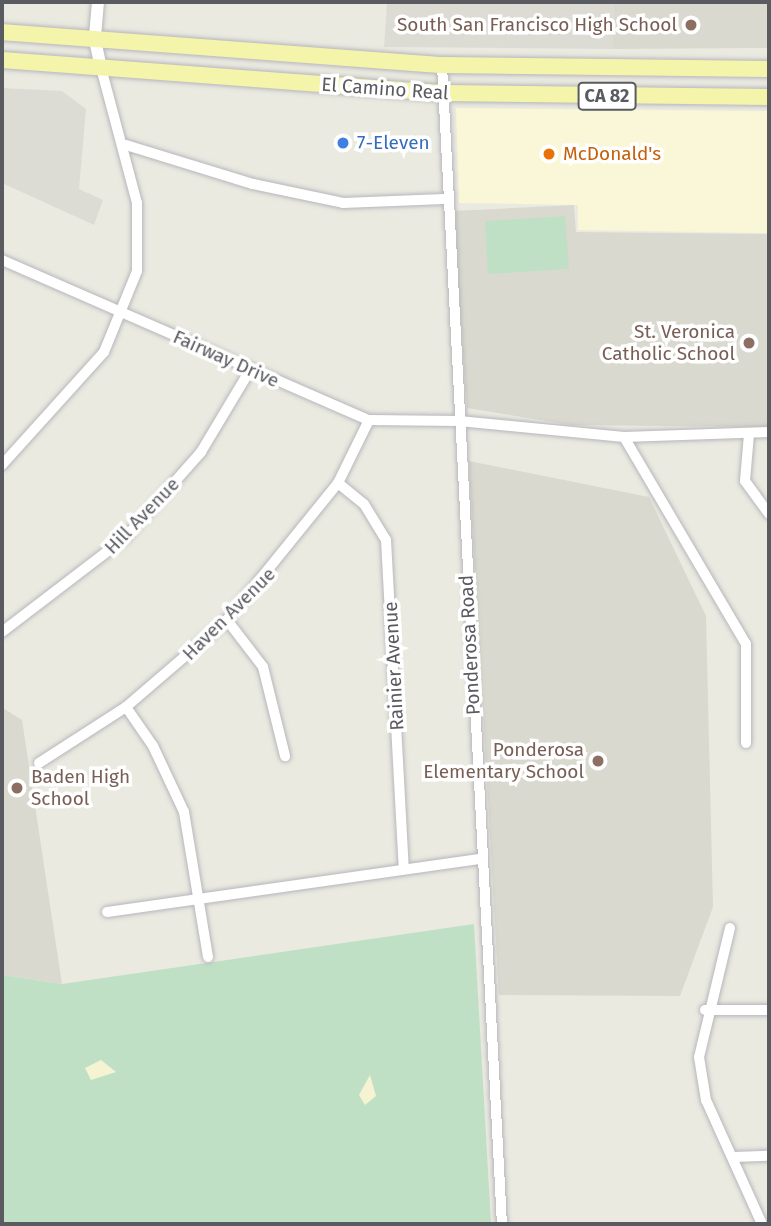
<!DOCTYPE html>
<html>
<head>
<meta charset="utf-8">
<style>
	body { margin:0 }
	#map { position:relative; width:771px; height:1226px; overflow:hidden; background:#ebeae1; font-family:"Fira Sans",sans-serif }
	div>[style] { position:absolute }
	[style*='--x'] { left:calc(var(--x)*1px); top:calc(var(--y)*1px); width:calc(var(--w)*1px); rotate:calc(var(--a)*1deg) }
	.commercial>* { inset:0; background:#f9f7d7 }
	.industrial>* { inset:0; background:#dcdcd5 }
	.education>* { inset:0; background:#dad9cf }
	.green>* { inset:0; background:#c0e0c5 }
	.sand>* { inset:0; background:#f5f3d1 }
	.roads { filter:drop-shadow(0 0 2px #b6b7bc) drop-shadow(0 0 2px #b6b7bc) }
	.minor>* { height:10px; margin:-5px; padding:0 5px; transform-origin:5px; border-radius:5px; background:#fff }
	.tertiary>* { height:12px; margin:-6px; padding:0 6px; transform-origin:6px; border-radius:6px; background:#fff }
	.primary>* { height:16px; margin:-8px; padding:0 8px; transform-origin:8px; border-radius:8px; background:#f4f5ab }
	.dots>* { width:19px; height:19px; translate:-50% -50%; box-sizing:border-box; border:4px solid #fff; border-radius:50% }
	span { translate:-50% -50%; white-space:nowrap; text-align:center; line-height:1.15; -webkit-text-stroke:7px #fff; paint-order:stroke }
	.shield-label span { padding:2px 5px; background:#fff; border:2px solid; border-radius:5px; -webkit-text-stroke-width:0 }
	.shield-label { font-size:18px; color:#595b60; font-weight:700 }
	.education-label { font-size:19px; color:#785e54 }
	.right { translate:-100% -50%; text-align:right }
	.left { translate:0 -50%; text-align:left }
	.street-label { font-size:19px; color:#595b60 }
	.shop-label { font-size:19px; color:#366cbe }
	.food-label { font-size:19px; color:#c56008 }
	.frame { position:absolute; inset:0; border:4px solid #595b60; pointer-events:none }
</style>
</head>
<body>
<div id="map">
	<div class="commercial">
		<div style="clip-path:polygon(456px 108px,769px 111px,769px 233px,578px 230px,578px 205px,459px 203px)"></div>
	</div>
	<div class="industrial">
		<div style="clip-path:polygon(387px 2px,614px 2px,612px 49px,384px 47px)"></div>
		<div style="clip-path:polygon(2px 88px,62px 91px,86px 109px,79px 189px,103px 200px,94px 225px,2px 183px)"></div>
	</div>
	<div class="education">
		<div style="clip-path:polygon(614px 2px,769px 2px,769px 48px,612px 49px)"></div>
		<div style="clip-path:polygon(574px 205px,576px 232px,769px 234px,769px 427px,571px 425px,467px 408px,453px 211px)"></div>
		<div style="clip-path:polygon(469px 461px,649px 497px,706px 616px,713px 907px,680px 996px,499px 995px)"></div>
		<div style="clip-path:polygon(3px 708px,22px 720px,62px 984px,2px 975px)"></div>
	</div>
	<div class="green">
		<div style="clip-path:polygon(565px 216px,569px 269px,488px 274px,485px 221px)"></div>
		<div style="clip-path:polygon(474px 924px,491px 1224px,2px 1224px,2px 975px,62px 984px)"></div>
	</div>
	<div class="sand">
		<div style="clip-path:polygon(101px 1060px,116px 1072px,91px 1080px,85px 1068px)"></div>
		<div style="clip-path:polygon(370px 1075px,376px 1096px,365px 1105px,359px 1095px)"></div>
	</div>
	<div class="roads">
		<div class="minor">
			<div style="--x:442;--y:65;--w:1161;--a:87.04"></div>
			<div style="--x:126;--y:145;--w:133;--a:17.1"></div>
			<div style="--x:253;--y:184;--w:92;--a:11.9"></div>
			<div style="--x:343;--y:203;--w:101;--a:-2.3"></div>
			<div style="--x:2;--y:260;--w:400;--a:23.6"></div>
			<div style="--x:369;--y:420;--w:90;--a:0.6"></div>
			<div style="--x:459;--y:421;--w:166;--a:5.5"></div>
			<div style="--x:624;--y:437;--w:145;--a:-2"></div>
			<div style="--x:749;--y:434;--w:47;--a:94.9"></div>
			<div style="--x:745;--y:481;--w:41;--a:54"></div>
			<div style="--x:624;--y:437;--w:240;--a:59.5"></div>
			<div style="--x:746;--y:644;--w:99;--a:90"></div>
			<div style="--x:2;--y:465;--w:152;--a:-47.9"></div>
			<div style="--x:104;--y:352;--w:87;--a:-67.8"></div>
			<div style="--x:137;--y:271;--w:68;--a:-90"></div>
			<div style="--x:137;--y:203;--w:140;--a:-104.9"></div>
			<div style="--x:338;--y:483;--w:33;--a:39"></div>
			<div style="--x:364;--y:504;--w:42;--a:58.6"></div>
			<div style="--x:386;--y:540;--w:328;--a:86.9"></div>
			<div style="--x:227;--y:620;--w:59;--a:52.5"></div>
			<div style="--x:263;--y:667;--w:92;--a:76.1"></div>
			<div style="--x:2;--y:632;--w:155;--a:-37.4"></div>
			<div style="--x:125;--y:538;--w:115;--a:-48.5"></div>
			<div style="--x:201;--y:452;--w:96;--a:-59.1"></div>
			<div style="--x:126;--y:707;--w:47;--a:55.3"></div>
			<div style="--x:153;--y:746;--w:73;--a:64.8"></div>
			<div style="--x:184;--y:812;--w:147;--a:80.6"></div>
			<div style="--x:39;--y:763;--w:103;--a:-32.8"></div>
			<div style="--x:126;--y:707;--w:133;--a:-40.7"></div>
			<div style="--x:227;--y:620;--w:176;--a:-51"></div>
			<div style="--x:338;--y:483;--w:70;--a:-63.8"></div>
			<div style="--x:107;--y:912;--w:378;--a:-8.1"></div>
			<div style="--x:730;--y:928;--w:133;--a:103.5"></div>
			<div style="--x:699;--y:1057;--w:44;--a:80.8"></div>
			<div style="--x:706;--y:1100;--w:136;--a:65.7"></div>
			<div style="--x:705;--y:1010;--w:64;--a:0"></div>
			<div style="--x:733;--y:1157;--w:36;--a:-2"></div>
		</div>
		<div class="tertiary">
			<div style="--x:98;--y:2;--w:38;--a:95"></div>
			<div style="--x:95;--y:40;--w:29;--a:78"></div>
		</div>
		<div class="primary">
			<div style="--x:2;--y:32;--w:441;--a:4.3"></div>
			<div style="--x:442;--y:65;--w:327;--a:0.7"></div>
			<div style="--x:2;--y:60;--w:443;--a:4.3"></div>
			<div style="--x:444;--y:93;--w:325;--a:0.7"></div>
		</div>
	</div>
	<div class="dots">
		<div style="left:691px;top:25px;background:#8d6e63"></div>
		<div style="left:343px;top:143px;background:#3f7fe0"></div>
		<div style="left:549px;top:154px;background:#e8710a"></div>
		<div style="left:749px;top:343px;background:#8d6e63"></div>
		<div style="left:598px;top:761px;background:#8d6e63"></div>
		<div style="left:17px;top:788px;background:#8d6e63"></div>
	</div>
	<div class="shield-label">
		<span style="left:607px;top:96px">CA 82</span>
	</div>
	<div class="education-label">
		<span class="right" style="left:677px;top:25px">South San Francisco High School</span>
		<span class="right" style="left:735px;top:343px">St. Veronica<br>Catholic School</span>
		<span class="right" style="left:584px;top:761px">Ponderosa<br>Elementary School</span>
		<span class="left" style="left:31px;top:788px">Baden High<br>School</span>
	</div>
	<div class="street-label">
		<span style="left:385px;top:89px;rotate:4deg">El Camino Real</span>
		<span style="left:226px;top:359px;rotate:24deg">Fairway Drive</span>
		<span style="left:142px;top:516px;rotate:-46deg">Hill Avenue</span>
		<span style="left:229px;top:614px;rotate:-45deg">Haven Avenue</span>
		<span style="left:470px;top:645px;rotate:-93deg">Ponderosa Road</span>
		<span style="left:394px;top:666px;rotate:-93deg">Rainier Avenue</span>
	</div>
	<div class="shop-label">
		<span class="left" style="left:357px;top:143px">7-Eleven</span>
	</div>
	<div class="food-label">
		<span class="left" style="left:563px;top:154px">McDonald's</span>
	</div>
	<div class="frame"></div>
</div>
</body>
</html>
